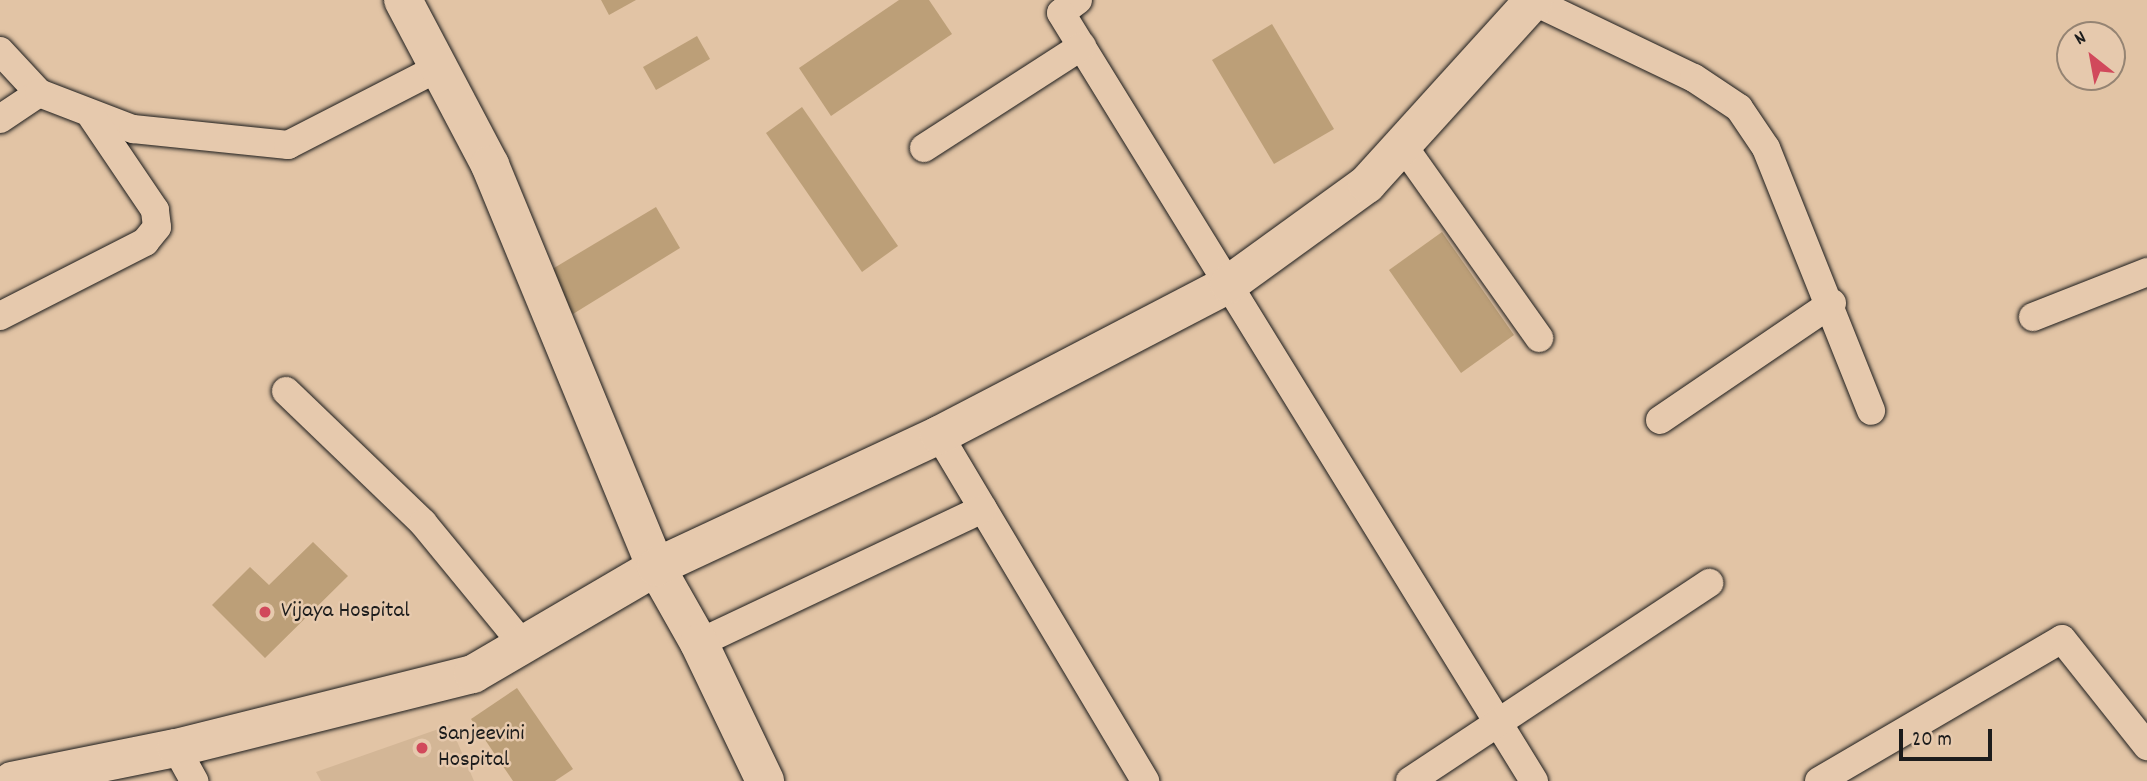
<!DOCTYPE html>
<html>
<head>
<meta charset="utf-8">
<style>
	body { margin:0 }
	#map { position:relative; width:2147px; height:781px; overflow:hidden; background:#e2c4a5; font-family:Dekko,sans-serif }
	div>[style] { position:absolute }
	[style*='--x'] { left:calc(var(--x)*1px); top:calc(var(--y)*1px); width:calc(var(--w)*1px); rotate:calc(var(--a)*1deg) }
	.built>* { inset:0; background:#d3b696 }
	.building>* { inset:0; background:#bc9f78 }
	.roads { filter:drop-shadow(0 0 2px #1c1c1c) drop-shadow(0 0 2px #1c1c1c) }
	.street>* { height:28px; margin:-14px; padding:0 14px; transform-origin:14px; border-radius:14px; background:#e6c9ad }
	.secondary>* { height:38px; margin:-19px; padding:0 19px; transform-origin:19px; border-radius:19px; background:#e6c9ad }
	.dots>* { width:19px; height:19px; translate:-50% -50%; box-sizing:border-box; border:4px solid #e6c9ad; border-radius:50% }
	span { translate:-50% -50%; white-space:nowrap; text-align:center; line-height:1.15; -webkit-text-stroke:5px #e6c9ad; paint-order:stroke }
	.poi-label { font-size:23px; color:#1c1c1c }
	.left { translate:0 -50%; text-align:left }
	.north { position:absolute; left:2056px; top:21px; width:70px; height:70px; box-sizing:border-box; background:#e6c9ad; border:2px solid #958473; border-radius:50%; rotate:329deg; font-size:19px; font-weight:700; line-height:28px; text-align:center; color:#1c1c1c }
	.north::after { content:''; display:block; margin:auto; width:24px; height:32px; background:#d1495b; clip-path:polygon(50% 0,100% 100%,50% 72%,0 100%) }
	.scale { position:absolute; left:1899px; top:729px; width:93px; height:32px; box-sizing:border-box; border:4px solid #1c1c1c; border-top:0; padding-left:9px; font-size:21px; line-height:24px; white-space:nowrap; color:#1c1c1c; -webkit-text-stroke:5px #e6c9ad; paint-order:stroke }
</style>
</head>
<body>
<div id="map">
	<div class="built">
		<div style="clip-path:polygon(450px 725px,474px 781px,321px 781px,316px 772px)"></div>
	</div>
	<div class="building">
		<div style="clip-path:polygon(601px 0,636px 0,609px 15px)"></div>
		<div style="clip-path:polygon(899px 0,929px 0,952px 34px,831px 116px,799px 68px)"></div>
		<div style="clip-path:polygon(1272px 24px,1334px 129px,1274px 164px,1212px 60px)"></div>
		<div style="clip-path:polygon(697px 36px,710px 59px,656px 90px,643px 67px)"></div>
		<div style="clip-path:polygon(802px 107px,898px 246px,862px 272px,766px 133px)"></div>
		<div style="clip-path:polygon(656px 207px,680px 248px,573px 314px,549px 271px)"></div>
		<div style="clip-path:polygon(1442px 232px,1514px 335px,1461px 373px,1389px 270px)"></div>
		<div style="clip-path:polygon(313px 542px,348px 576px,265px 658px,212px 605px,250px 567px,269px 585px)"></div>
		<div style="clip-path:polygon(517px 688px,573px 769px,555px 781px,513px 781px,471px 719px)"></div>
	</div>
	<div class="roads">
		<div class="street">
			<div style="--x:1078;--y:0;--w:21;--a:143"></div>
			<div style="--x:1061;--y:13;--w:902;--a:58.37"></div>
			<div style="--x:1533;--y:1;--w:178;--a:25.6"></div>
			<div style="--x:1694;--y:78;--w:54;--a:33.7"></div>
			<div style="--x:1739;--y:108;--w:48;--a:56"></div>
			<div style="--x:1766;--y:148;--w:283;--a:68.2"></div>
			<div style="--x:0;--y:51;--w:57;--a:47.1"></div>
			<div style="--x:0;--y:119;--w:47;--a:-33.7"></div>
			<div style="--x:39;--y:93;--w:101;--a:21"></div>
			<div style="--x:133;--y:129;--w:156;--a:5.9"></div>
			<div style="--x:288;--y:145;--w:171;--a:-27.2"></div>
			<div style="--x:1404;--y:147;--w:234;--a:54.7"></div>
			<div style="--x:924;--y:148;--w:188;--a:-32.8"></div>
			<div style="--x:0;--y:316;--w:163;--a:-27"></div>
			<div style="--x:145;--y:242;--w:19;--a:-51"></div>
			<div style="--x:157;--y:227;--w:17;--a:-97"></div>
			<div style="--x:155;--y:210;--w:112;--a:-124.1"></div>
			<div style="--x:2033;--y:317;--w:123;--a:-21.5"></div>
			<div style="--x:286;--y:391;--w:190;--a:43.9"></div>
			<div style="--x:423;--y:523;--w:161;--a:50.6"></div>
			<div style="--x:1660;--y:420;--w:208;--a:-34.2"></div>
			<div style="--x:939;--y:435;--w:403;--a:59.2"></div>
			<div style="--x:699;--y:643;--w:314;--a:-25.3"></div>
			<div style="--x:176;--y:748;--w:38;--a:61"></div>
			<div style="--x:1410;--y:781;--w:359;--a:-33.5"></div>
			<div style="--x:1819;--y:781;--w:281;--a:-30.3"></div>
			<div style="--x:2062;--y:639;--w:137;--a:51.5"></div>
		</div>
		<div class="secondary">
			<div style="--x:403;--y:0;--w:187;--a:62.2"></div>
			<div style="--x:490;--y:165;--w:435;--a:67.6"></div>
			<div style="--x:656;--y:567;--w:87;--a:60.5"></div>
			<div style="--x:699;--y:643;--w:153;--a:64.4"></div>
			<div style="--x:12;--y:781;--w:167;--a:-11.4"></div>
			<div style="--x:176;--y:748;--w:306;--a:-14"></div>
			<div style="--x:473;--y:674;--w:212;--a:-30.3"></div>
			<div style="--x:656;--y:567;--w:312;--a:-25"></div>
			<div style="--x:939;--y:435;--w:327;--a:-27.5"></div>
			<div style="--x:1229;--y:284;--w:170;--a:-35.9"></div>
			<div style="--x:1367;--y:184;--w:248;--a:-47.8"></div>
		</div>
	</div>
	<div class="dots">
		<div style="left:265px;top:612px;background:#d1495b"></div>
		<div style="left:422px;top:748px;background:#d1495b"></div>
	</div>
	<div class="poi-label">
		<span class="left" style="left:281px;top:612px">Vijaya Hospital</span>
		<span class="left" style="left:438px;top:748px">Sanjeevini<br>Hospital</span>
	</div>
	<div class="north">N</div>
	<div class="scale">20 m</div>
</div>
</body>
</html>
